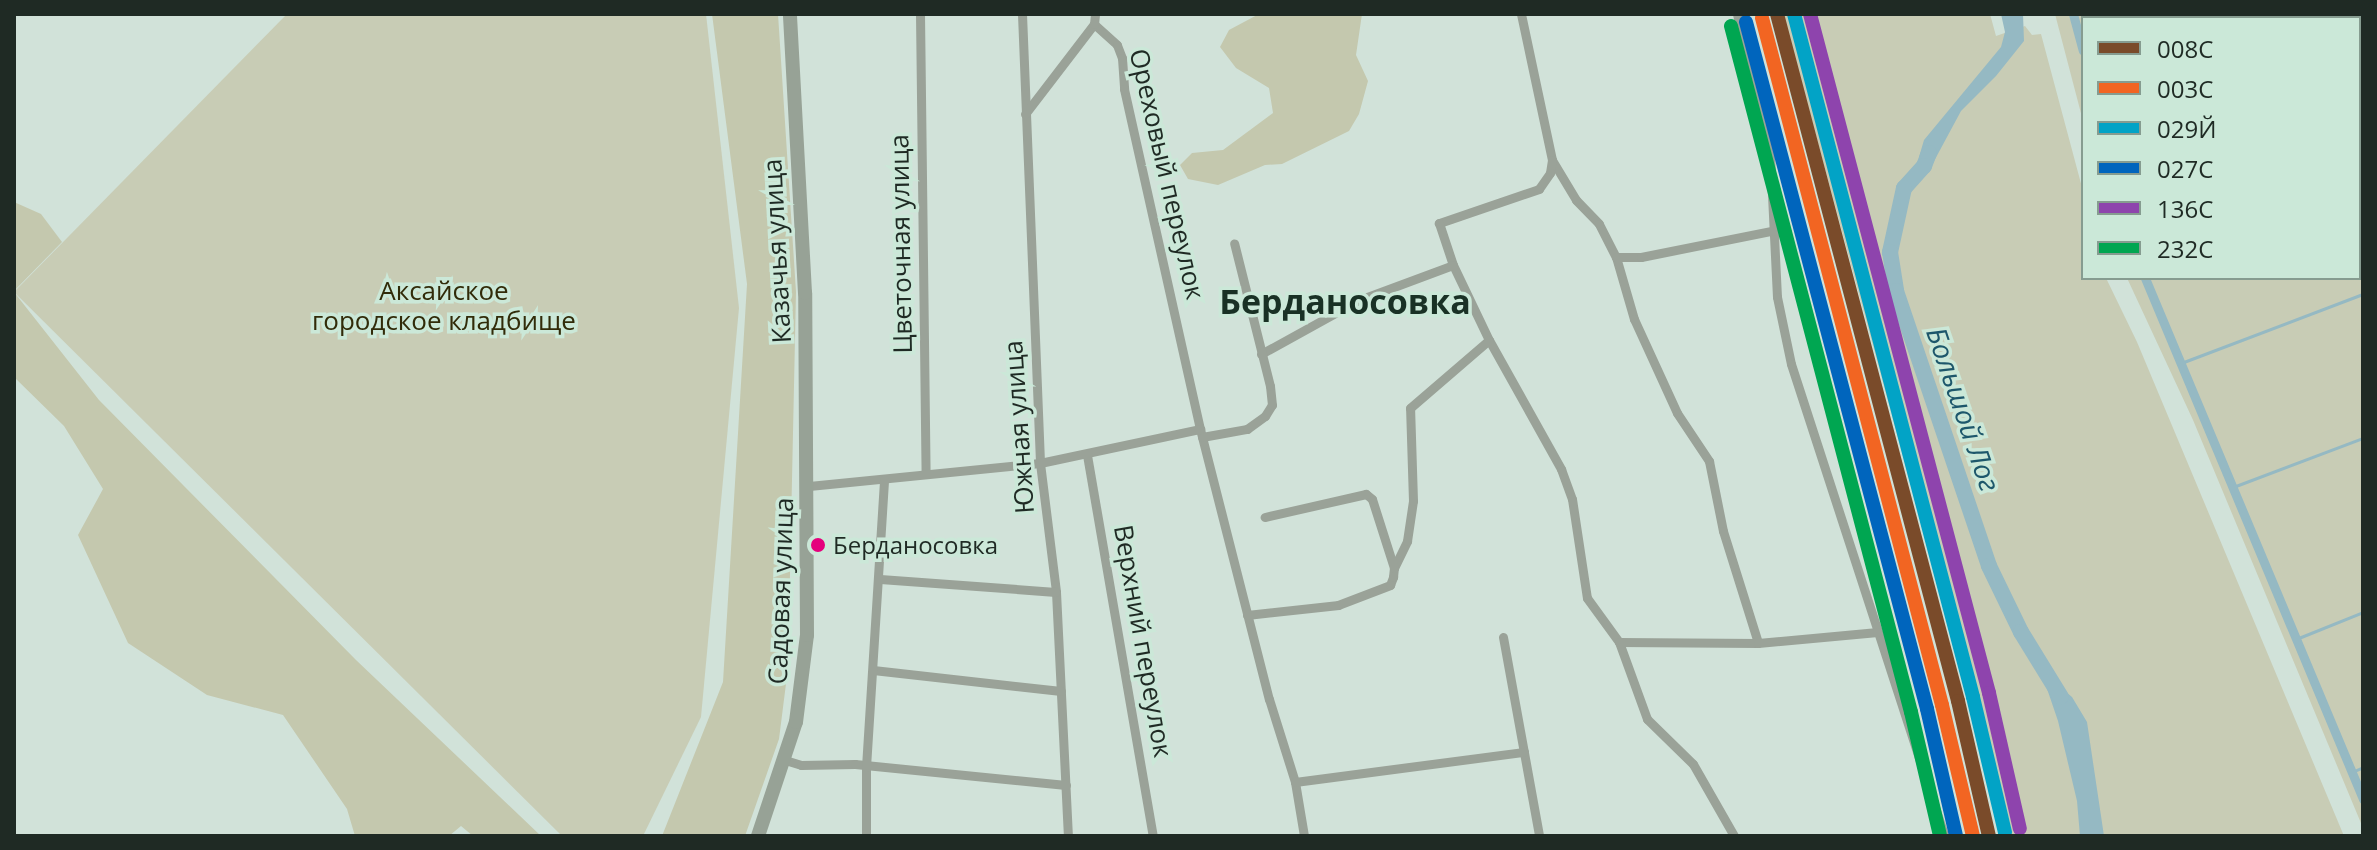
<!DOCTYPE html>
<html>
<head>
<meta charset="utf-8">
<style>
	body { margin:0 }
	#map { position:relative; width:2377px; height:850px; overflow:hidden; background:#d1e2d9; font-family:"Open Sans",sans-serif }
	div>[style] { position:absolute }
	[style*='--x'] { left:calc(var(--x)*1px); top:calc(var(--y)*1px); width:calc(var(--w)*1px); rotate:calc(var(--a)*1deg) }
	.green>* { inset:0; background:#c8ccb5 }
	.forest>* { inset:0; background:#c4c8ae }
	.water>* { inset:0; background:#95b9c3 }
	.stream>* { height:3px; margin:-1.5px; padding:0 1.5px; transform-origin:1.5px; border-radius:1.5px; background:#95b9c3 }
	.canal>* { height:9px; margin:-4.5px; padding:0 4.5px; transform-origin:4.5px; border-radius:4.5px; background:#95b9c3 }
	.river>* { height:16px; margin:-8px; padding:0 8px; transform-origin:8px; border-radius:8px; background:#95b9c3 }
	.minor>* { height:9px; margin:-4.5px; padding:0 4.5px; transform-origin:4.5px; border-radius:4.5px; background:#9aa298 }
	.secondary>* { height:14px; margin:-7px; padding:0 7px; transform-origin:7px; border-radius:7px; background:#97a296 }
	.rail-1>* { height:14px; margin:-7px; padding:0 7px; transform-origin:7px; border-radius:7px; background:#7a4b2a }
	.rail-2>* { height:14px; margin:-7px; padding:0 7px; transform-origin:7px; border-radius:7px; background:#f26522 }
	.rail-3>* { height:14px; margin:-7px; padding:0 7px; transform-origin:7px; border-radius:7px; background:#02a3c6 }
	.rail-4>* { height:14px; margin:-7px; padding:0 7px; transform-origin:7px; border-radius:7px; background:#0065bd }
	.rail-5>* { height:14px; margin:-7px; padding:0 7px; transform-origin:7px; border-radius:7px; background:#8e44ad }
	.rail-6>* { height:14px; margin:-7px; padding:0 7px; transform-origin:7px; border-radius:7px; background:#00a651 }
	.dots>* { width:22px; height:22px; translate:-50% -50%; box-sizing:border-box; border:4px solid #cbe8d8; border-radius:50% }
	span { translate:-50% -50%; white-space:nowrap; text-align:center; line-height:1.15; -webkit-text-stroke:7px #cbe8d8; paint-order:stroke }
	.bus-label { font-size:24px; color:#1f2a24 }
	.left { translate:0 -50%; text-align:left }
	.street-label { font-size:26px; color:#1f2a24 }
	.park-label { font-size:26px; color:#312b09 }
	.water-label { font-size:28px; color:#1d576b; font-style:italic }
	.district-label { font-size:34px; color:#193125; font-weight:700 }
	.frame { position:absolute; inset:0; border:16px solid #1f2a24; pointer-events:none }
	.legend { position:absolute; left:2081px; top:16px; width:280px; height:264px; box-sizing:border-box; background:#cbe8d8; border:2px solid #869c90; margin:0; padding:10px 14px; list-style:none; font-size:24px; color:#1f2a24 }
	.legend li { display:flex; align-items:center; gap:16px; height:40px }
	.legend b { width:40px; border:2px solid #869c90 }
</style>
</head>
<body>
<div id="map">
	<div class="green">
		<div style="clip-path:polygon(287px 14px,706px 14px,739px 308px,701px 717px,643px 836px,562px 836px,14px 292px)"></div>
		<div style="clip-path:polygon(1783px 14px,1990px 14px,1996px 36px,2025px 26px,2032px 35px,2041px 34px,2083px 191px,2083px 278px,2106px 278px,2137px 342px,2344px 836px,2006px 836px)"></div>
		<div style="clip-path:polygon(2055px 14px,2363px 14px,2363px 828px,2193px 420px,2127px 278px,2359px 278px,2359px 18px,2083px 18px,2083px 121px)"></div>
	</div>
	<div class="forest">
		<div style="clip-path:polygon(712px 14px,778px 14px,796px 292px,788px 668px,779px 739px,745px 836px,662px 836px,723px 682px,747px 284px)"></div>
		<div style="clip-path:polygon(1259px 14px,1362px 14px,1356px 55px,1368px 81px,1359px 114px,1349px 131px,1282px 164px,1265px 165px,1218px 185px,1188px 179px,1180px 165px,1192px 153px,1223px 150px,1273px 113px,1269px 88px,1236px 68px,1220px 47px,1229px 30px)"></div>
		<div style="clip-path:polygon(14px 202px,41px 214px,62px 242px,14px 291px)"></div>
		<div style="clip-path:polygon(14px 292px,99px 400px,356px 660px,541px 836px,473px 836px,461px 826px,449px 836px,355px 836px,347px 809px,283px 715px,207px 695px,128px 643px,78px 535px,103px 489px,64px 426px,14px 377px)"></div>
	</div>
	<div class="water">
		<div style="clip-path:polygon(2001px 14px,2023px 14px,2024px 41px,1996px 76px,1961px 111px,1933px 163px,1919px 171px,1919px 157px,1924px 140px,2001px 47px,2005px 32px)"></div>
		<div style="clip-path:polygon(2041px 671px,2072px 697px,2087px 722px,2104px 836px,2080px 836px,2077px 801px,2058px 721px)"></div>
	</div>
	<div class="stream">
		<div style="--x:2267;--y:18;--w:12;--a:-20"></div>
		<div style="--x:2359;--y:146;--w:4;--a:-14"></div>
		<div style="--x:2181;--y:363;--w:195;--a:-20.8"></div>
		<div style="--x:2233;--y:487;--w:139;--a:-20.7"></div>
		<div style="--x:2296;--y:639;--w:72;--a:-21.9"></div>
		<div style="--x:2352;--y:772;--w:12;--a:-24"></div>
	</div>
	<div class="canal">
		<div style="--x:2073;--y:14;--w:38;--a:75"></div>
		<div style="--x:2145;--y:278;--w:565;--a:67.29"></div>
	</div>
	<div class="river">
		<div style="--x:1929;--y:153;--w:14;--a:111"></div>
		<div style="--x:1924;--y:166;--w:30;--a:132"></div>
		<div style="--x:1904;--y:188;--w:66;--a:102.3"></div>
		<div style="--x:1890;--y:252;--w:39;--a:81"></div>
		<div style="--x:1896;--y:291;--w:290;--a:71.3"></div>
		<div style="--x:1989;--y:566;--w:73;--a:64.1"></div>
		<div style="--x:2021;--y:632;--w:76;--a:58.4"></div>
	</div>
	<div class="minor">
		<div style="--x:920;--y:14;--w:460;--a:89.3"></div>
		<div style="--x:1022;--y:14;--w:449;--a:87.7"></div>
		<div style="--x:1040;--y:463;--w:130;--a:82.9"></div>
		<div style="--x:1056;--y:592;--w:244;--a:87.2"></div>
		<div style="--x:1521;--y:14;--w:149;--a:78"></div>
		<div style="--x:1552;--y:160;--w:47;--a:59"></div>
		<div style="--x:1576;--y:200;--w:33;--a:46"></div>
		<div style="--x:1599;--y:224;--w:37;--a:63"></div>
		<div style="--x:1616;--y:257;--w:65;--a:73.8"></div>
		<div style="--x:1634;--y:319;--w:103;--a:65.4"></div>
		<div style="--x:1677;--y:413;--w:58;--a:56.3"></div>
		<div style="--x:1709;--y:461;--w:71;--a:78.7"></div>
		<div style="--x:1723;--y:531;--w:117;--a:72.6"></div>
		<div style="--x:1737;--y:14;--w:144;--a:76.7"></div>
		<div style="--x:1770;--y:154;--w:143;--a:87.2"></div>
		<div style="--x:1777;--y:297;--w:68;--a:78.2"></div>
		<div style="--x:1791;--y:364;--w:496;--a:72"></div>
		<div style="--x:1094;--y:24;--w:31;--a:42"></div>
		<div style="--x:1117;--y:45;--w:14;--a:69"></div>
		<div style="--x:1122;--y:58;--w:31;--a:86"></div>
		<div style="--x:1124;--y:89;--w:348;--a:77.4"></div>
		<div style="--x:1200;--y:429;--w:279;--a:75.7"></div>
		<div style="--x:1269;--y:699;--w:87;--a:72.6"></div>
		<div style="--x:1295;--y:782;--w:55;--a:80.5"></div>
		<div style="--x:1025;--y:114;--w:113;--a:-52.5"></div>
		<div style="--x:1094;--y:24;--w:10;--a:-84"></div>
		<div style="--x:1552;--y:160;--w:13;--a:99"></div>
		<div style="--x:1550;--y:173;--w:19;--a:125"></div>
		<div style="--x:1539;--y:189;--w:106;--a:161.2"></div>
		<div style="--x:1439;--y:223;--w:44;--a:71.6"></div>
		<div style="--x:1453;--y:265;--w:83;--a:64.4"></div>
		<div style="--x:1489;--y:340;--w:148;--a:60.8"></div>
		<div style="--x:1561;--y:469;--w:32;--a:70"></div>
		<div style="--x:1572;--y:499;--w:100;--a:81.4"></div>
		<div style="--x:1587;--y:598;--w:54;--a:54"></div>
		<div style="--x:1619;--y:642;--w:82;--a:70"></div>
		<div style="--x:1647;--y:719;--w:64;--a:44.4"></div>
		<div style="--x:1693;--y:764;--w:83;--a:60.3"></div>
		<div style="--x:1616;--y:257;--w:25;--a:0"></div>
		<div style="--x:1641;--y:257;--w:133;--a:-11.3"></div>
		<div style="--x:1261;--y:354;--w:112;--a:-28.9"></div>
		<div style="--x:1359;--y:300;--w:100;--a:-20.4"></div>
		<div style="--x:1202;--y:437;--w:46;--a:-10.1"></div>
		<div style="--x:1247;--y:429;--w:22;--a:-36"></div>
		<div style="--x:1265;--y:416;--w:13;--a:-58"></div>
		<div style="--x:1272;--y:405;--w:19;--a:-96"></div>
		<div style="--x:1270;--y:386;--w:147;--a:-104.1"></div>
		<div style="--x:1087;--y:455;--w:387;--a:80.2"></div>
		<div style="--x:809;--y:486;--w:232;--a:-5.7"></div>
		<div style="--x:1040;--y:463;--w:164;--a:-12"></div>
		<div style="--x:1394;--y:568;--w:30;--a:-64"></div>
		<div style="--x:1407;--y:541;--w:40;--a:-81.5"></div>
		<div style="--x:1413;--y:501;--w:93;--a:-91.8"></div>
		<div style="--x:1410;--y:408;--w:104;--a:-40.7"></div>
		<div style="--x:880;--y:579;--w:176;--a:4.2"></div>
		<div style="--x:1247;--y:615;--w:92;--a:-6.3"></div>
		<div style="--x:1338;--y:605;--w:56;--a:-21"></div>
		<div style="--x:1390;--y:585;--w:9;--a:-69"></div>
		<div style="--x:1393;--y:577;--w:9;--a:-84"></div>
		<div style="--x:1394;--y:568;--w:72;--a:-107.7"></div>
		<div style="--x:1372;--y:499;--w:8;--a:-140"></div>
		<div style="--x:1366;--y:494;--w:104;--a:167.2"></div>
		<div style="--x:1503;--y:637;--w:202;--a:79.7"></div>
		<div style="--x:1619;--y:642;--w:139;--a:0.4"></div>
		<div style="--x:1758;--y:643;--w:120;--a:-5.3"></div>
		<div style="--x:873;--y:670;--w:189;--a:6.4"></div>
		<div style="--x:785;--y:760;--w:17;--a:17"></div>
		<div style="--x:801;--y:765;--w:54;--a:-1.1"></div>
		<div style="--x:855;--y:764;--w:212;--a:5.7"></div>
		<div style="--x:1295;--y:782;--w:231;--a:-7.5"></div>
		<div style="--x:866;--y:836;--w:69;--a:-90"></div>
		<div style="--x:866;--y:767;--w:288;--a:-86.4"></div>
	</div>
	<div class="secondary">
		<div style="--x:758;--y:836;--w:120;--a:-71.6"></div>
		<div style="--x:796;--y:722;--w:88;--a:-82.8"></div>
		<div style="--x:807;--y:635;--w:342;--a:-90.3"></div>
		<div style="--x:805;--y:293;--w:279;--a:-93.1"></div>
	</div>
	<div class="rail-1">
		<div style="--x:1777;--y:14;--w:710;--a:75.24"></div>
		<div style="--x:1958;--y:701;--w:139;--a:77.1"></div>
	</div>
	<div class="rail-2">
		<div style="--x:1762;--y:18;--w:710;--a:75.32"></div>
		<div style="--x:1942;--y:705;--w:135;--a:76.7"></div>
	</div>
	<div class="rail-3">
		<div style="--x:1794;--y:14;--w:706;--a:75.31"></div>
		<div style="--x:1973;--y:697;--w:139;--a:76.7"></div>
	</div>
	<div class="rail-4">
		<div style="--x:1746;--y:22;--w:710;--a:75.24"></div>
		<div style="--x:1927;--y:709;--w:130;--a:77.1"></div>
	</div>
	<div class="rail-5">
		<div style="--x:1810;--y:14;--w:702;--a:75.23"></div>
		<div style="--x:1989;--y:693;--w:139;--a:77.2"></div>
	</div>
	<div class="rail-6">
		<div style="--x:1731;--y:26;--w:709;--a:75.3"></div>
		<div style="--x:1911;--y:712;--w:127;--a:76.8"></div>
	</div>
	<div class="dots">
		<div style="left:818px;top:545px;background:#e5007d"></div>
	</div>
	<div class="bus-label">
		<span class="left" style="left:833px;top:545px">Берданосовка</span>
	</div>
	<div class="street-label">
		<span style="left:1167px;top:174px;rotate:77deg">Ореховый переулок</span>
		<span style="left:901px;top:244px;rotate:-91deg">Цветочная улица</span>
		<span style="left:777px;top:251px;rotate:-93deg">Казачья улица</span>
		<span style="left:1019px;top:427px;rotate:-94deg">Южная улица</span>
		<span style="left:781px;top:591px;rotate:-88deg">Садовая улица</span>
		<span style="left:1143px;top:641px;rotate:80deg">Верхний переулок</span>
	</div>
	<div class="park-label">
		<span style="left:444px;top:306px">Аксайское<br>городское кладбище</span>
	</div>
	<div class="water-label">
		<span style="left:1964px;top:409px;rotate:71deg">Большой Лог</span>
	</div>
	<div class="district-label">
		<span style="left:1345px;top:302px">Берданосовка</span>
	</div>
	<div class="frame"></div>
	<ul class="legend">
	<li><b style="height:10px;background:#7a4b2a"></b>008С</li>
	<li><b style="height:10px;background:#f26522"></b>003С</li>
	<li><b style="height:10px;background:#02a3c6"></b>029Й</li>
	<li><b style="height:10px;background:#0065bd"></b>027С</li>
	<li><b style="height:10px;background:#8e44ad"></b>136С</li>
	<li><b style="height:10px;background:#00a651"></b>232C</li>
	</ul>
</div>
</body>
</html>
